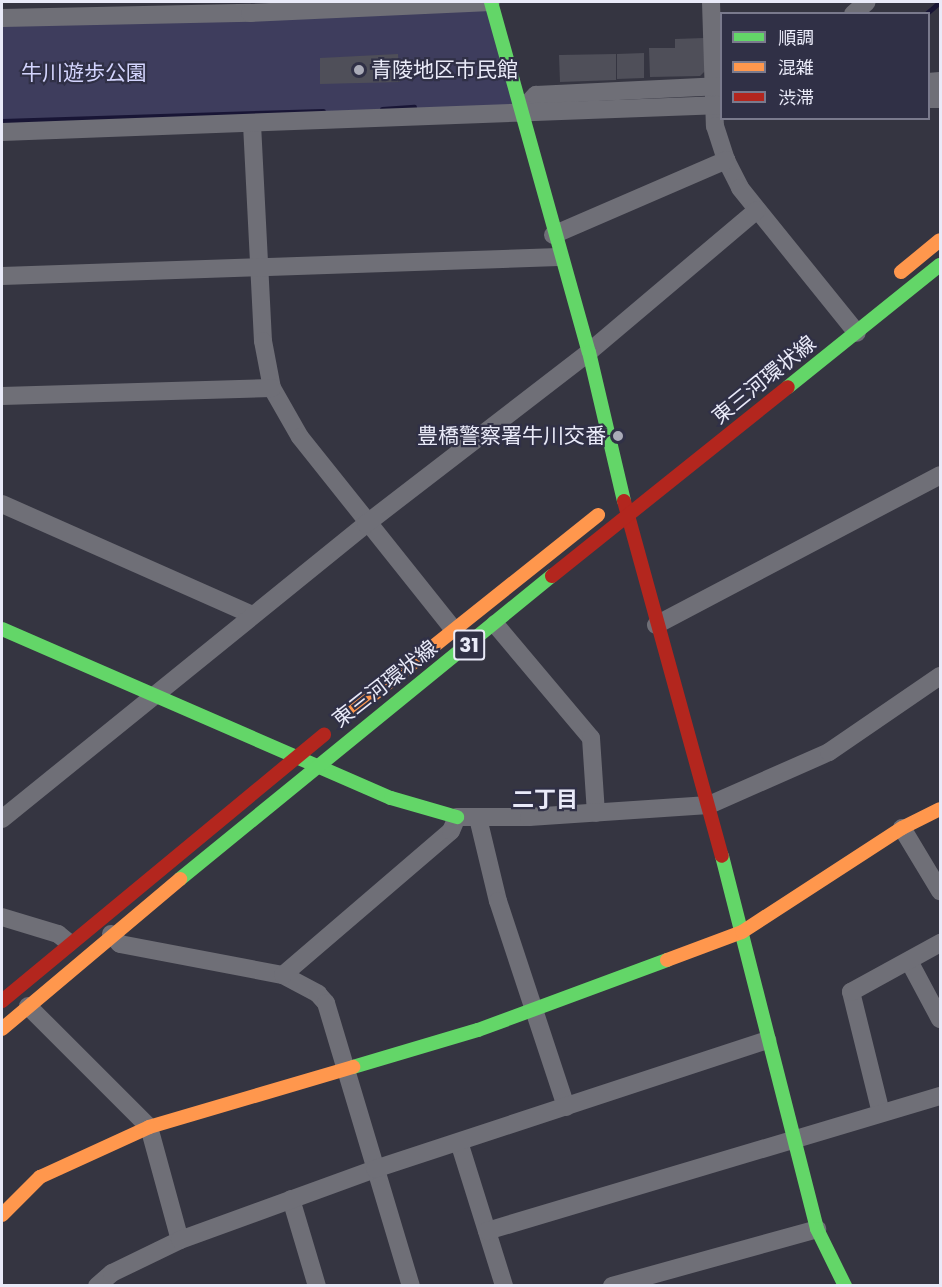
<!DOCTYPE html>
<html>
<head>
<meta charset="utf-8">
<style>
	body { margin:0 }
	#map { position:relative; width:942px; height:1287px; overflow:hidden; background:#353541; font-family:Poppins,"Noto Sans JP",sans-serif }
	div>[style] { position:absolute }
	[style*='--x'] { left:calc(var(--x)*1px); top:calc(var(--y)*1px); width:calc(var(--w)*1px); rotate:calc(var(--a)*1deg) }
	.green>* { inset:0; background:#3e3d5d }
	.stream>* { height:4.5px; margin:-2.25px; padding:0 2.25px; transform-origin:2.25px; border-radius:2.25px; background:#181535 }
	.building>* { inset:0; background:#4f4f59 }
	.street>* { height:18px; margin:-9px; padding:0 9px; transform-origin:9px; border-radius:9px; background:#6f6f77 }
	.fast>* { height:14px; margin:-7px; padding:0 7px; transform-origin:7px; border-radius:7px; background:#63d668 }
	.slow>* { height:14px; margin:-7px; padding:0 7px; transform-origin:7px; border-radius:7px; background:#ff974d }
	.jam>* { height:14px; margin:-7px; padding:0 7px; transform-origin:7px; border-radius:7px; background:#b3261e }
	.dots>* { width:16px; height:16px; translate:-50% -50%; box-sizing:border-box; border:3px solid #303046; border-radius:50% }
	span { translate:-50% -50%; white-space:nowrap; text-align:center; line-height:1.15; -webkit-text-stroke:4.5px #303046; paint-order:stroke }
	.shield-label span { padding:2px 4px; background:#303046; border:2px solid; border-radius:4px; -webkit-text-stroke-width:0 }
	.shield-label { font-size:20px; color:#e9eaf8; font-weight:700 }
	.poi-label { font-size:21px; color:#e9eaf8 }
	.left { translate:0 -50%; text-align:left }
	.right { translate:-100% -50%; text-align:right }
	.park-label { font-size:21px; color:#d3d4fd }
	.street-label { font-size:21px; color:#e9eaf8 }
	.neighbourhood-label { font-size:22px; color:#e9eaf8; font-weight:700 }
	.frame { position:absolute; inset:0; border:3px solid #e9eaf8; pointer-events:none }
	.legend { position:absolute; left:720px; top:12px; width:210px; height:108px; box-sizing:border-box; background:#303046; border:2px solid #7a7a8d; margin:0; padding:8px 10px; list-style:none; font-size:18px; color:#e9eaf8 }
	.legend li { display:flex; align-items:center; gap:12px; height:30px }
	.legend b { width:30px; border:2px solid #7a7a8d }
</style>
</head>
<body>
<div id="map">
	<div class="green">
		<div style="clip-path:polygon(491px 2px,519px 113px,2px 132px,2px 18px)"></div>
	</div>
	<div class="stream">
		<div style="--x:926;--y:14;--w:18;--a:-41"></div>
		<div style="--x:382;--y:109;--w:32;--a:-4"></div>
		<div style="--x:2;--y:121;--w:321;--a:-1.8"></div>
	</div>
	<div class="building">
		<div style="clip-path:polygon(704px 38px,705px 71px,700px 76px,650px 77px,649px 48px,675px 48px,675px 39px)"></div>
		<div style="clip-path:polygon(644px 53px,644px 78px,617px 79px,617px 54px)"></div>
		<div style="clip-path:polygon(398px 54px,400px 82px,320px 84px,320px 58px)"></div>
		<div style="clip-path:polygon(616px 54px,616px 80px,560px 82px,559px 55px)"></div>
	</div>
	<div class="street">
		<div style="--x:711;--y:2;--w:124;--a:88.2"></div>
		<div style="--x:715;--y:126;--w:36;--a:72"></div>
		<div style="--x:726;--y:160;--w:31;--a:63"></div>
		<div style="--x:740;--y:188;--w:186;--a:51.1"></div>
		<div style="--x:853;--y:14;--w:18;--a:-41"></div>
		<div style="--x:2;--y:18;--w:248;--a:-1.2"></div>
		<div style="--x:250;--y:13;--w:241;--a:-2.6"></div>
		<div style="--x:928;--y:82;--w:12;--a:-5"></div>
		<div style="--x:928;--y:99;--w:12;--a:0"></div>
		<div style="--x:519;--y:113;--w:25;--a:-47"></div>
		<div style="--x:536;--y:95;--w:186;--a:-2.8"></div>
		<div style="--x:252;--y:124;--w:217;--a:87.1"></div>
		<div style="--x:263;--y:341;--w:48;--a:79.2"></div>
		<div style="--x:272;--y:388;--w:56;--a:60.3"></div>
		<div style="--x:300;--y:437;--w:247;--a:51.4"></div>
		<div style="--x:2;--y:132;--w:721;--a:-2.15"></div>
		<div style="--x:553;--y:235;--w:189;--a:-23.4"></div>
		<div style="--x:2;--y:276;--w:557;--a:-1.95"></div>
		<div style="--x:2;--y:396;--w:270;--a:-1.7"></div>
		<div style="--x:2;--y:504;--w:274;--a:23.9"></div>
		<div style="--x:495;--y:624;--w:149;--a:49.9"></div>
		<div style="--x:591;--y:738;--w:75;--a:86.2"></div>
		<div style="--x:656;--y:625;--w:321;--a:-27.8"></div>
		<div style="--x:478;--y:818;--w:85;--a:76.5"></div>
		<div style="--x:498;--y:901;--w:217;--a:71.7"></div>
		<div style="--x:2;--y:819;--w:469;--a:-39"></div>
		<div style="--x:366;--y:524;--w:282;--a:-37.6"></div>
		<div style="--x:589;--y:352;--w:220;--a:-40.2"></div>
		<div style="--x:902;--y:828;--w:74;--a:58.9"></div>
		<div style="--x:2;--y:917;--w:59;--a:16.9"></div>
		<div style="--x:58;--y:934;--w:14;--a:39"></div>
		<div style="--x:111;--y:934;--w:13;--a:48"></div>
		<div style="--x:120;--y:944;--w:166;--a:10.8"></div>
		<div style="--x:283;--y:975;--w:40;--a:28"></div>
		<div style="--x:318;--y:994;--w:12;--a:48"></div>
		<div style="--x:326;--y:1003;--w:295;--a:73.3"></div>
		<div style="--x:909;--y:961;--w:66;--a:61.9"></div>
		<div style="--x:283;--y:975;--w:221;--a:-40.6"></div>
		<div style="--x:451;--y:831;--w:15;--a:-67"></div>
		<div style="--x:457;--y:817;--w:72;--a:0"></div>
		<div style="--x:529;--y:817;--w:180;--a:-3.8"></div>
		<div style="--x:709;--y:805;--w:131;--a:-23.8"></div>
		<div style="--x:829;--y:752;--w:135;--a:-34.4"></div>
		<div style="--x:28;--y:1006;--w:171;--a:45"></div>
		<div style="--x:149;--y:1127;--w:117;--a:74.7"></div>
		<div style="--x:881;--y:1113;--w:125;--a:-103.9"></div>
		<div style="--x:851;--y:992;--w:102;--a:-28.8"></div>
		<div style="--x:459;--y:1142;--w:151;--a:72.6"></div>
		<div style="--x:291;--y:1199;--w:91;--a:73.4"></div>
		<div style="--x:487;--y:1231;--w:473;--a:-16.6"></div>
		<div style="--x:97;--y:1286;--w:20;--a:-41"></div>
		<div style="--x:112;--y:1273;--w:76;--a:-25.9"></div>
		<div style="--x:180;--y:1240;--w:208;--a:-20"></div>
		<div style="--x:375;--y:1169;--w:413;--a:-18.2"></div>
		<div style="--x:612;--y:1286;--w:213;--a:-15.5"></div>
	</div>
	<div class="fast">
		<div style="--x:491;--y:2;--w:363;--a:74.4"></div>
		<div style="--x:589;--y:352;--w:153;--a:76.8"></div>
		<div style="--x:788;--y:387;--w:195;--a:-38.8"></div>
		<div style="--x:2;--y:629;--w:424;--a:23.5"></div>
		<div style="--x:391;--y:798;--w:69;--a:16.1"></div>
		<div style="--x:722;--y:856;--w:385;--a:75.7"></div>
		<div style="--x:817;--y:1229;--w:64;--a:63.8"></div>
		<div style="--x:180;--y:879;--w:480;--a:-39.2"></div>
		<div style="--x:353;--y:1067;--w:130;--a:-16.5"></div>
		<div style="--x:478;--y:1030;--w:202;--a:-20.3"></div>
	</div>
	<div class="slow">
		<div style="--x:901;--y:272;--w:50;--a:-39.4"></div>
		<div style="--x:355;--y:709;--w:311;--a:-38.6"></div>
		<div style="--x:667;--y:960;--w:80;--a:-20.5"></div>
		<div style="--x:742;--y:932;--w:191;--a:-33"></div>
		<div style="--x:902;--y:828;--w:42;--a:-26.6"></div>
		<div style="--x:2;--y:1029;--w:233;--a:-40.1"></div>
		<div style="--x:2;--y:1215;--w:54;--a:-45"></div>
		<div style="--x:40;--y:1177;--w:120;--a:-24.6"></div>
		<div style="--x:149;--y:1127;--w:213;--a:-16.4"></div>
	</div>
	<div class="jam">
		<div style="--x:624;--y:501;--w:368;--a:74.6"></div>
		<div style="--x:552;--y:576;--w:302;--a:-38.7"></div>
		<div style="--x:2;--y:1001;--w:418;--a:-39.6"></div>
	</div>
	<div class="dots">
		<div style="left:359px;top:70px;background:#aaabb8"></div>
		<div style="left:618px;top:436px;background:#aaabb8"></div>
	</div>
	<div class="shield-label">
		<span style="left:469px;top:645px">31</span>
	</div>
	<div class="poi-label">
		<span class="left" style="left:371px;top:70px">青陵地区市民館</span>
		<span class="right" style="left:606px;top:436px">豊橋警察署牛川交番</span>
	</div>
	<div class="park-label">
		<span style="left:84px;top:73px">牛川遊歩公園</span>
	</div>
	<div class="street-label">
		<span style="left:764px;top:380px;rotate:-39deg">東三河環状線</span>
		<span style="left:385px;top:684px;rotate:-38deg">東三河環状線</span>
	</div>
	<div class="neighbourhood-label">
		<span style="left:545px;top:800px">二丁目</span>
	</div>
	<div class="frame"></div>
	<ul class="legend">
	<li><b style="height:8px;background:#63d668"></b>順調</li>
	<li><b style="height:8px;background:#ff974d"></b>混雑</li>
	<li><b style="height:8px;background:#b3261e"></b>渋滞</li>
	</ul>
</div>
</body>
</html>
